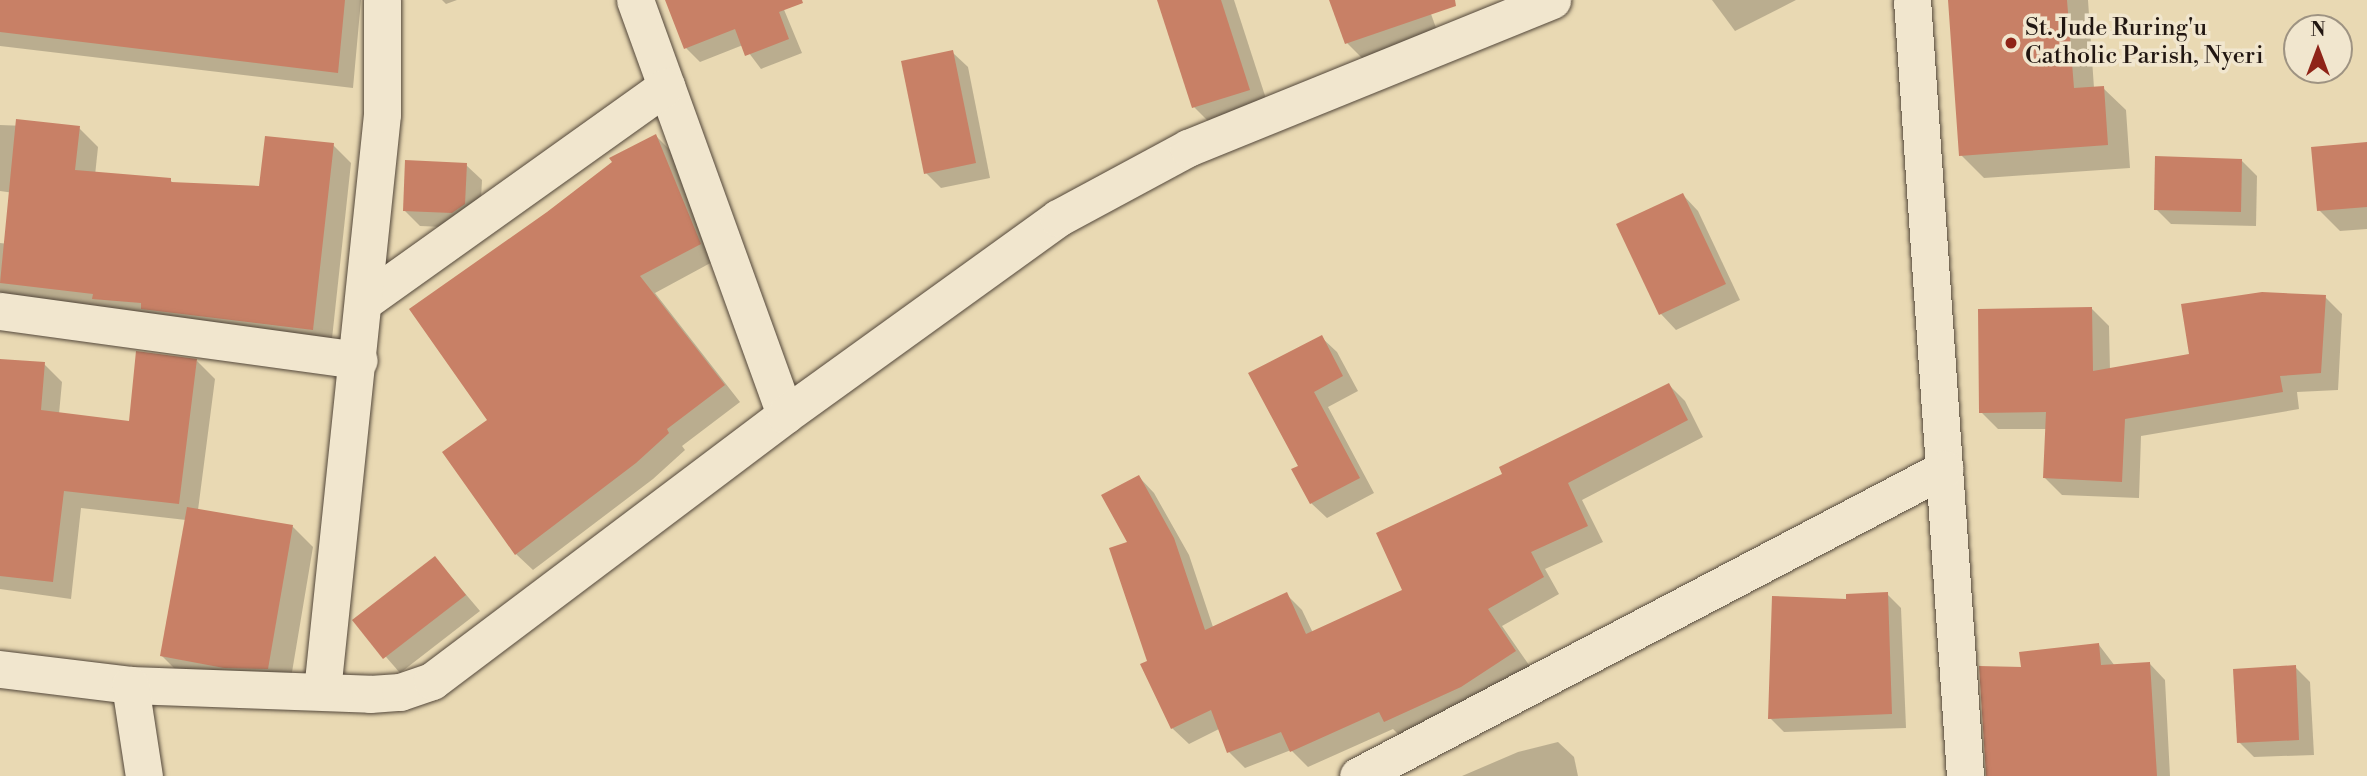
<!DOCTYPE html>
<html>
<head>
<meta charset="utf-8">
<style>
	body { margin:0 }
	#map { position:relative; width:2367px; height:776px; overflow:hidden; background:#e9d9b3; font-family:"Libre Bodoni",serif }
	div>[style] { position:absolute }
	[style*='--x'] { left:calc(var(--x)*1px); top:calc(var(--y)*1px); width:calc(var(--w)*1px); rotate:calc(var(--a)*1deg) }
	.shadow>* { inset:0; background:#0003 }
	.building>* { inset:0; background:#c88066 }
	.roads { filter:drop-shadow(0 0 2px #53473a) drop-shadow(0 0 2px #53473a) }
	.minor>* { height:37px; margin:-18.5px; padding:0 18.5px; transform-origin:18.5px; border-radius:18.5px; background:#f1e6ce }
	.dots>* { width:19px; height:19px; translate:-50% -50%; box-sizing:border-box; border:4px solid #f1e6ce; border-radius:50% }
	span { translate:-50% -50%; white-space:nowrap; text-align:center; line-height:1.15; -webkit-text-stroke:7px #f1e6ce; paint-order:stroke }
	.poi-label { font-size:24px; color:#211611 }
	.left { translate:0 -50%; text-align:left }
	.north { position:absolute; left:2283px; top:14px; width:70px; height:70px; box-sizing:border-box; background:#f1e6ce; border:2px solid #9e9382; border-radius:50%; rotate:0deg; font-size:19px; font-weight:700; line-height:28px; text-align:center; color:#211611 }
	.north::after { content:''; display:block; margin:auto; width:24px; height:32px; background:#8f2418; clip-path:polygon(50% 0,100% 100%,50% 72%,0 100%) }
</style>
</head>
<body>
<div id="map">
	<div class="shadow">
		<div style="clip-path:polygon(0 0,361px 0,353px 88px,0 46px)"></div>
		<div style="clip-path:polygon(442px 0,457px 0,446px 4px)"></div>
		<div style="clip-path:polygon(667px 0,780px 0,802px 53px,761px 69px,743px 45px,700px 62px,686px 48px)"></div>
		<div style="clip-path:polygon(1159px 0,1234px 0,1270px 111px,1215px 128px,1194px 107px)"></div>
		<div style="clip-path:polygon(1331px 0,1426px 0,1440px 39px,1368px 64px,1347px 43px)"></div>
		<div style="clip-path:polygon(1712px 0,1796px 0,1735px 31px)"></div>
		<div style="clip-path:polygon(1949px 0,2088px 0,2094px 88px,2103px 88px,2126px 110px,2130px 168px,1984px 178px,1961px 155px)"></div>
		<div style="clip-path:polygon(952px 52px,968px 67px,990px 178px,941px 188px,926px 173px)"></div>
		<div style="clip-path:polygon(0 125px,79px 128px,98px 147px,92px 204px,0 191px)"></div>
		<div style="clip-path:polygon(656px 136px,672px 152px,716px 260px,655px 293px,740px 402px,682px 446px,685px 450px,653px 479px,533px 570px,516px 554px,490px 420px)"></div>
		<div style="clip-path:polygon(2367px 144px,2367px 229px,2340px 231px,2319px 210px)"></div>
		<div style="clip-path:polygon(333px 145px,351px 163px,331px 348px,0 298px,0 243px,95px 254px,170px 180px,174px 184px,261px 188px)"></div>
		<div style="clip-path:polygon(2242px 161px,2257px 176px,2256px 226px,2171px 224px,2156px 209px)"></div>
		<div style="clip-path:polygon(466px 165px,482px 180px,480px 219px,467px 228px,420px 226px,404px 210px)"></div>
		<div style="clip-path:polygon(1683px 195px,1698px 211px,1740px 300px,1676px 330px,1661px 314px)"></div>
		<div style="clip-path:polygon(2325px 297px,2342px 314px,2338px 390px,2297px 392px,2299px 409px,2141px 436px,2139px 498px,2062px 495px,2045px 478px,2047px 429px,1998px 429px,1981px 412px,2092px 309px,2109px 326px,2110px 370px,2191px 355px)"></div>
		<div style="clip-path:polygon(1321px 337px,1337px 352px,1358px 391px,1328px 407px,1374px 493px,1327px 518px,1311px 503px,1300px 467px)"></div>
		<div style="clip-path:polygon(0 360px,44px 364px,62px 382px,59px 414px,130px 422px,197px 361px,215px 379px,198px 510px,292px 526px,313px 547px,289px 690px,183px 677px,162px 656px,186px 520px,81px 508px,71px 599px,0 589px)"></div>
		<div style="clip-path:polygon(1669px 385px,1685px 401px,1703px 437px,1582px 500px,1603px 542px,1545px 569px,1559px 594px,1502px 626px,1531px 668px,1401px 737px,1393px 729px,1308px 767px,1291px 750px,1245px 768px,1229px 752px,1219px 729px,1189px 744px,1172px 728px,1149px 662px,1129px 543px,1139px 477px,1154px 493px,1189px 555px,1213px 627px,1286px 594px,1302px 610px,1313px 633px,1405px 591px,1504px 475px)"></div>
		<div style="clip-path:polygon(435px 558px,480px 611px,400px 673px,354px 620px)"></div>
		<div style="clip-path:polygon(1887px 594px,1901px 608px,1906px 728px,1784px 732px,1770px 718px,1848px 601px)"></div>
		<div style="clip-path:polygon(2099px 645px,2115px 666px,2150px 664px,2165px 680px,2170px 776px,1988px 776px,2023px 669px)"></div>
		<div style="clip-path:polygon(2295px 667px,2310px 682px,2314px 755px,2254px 757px,2239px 742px)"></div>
		<div style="clip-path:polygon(1558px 742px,1574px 757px,1578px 776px,1462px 776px,1518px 752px)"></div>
	</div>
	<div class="building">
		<div style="clip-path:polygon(0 0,345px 0,338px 73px,0 32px)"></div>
		<div style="clip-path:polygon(665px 0,802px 0,803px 3px,779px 12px,789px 39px,745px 56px,735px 29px,684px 49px)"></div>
		<div style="clip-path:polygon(1157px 0,1221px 0,1250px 90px,1192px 108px)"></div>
		<div style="clip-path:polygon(1329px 0,1455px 0,1456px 6px,1345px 44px)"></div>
		<div style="clip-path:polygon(1948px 0,2067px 0,2074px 88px,2104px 86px,2108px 145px,1959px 156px)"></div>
		<div style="clip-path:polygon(953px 50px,976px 163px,924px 174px,901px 61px)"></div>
		<div style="clip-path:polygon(16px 119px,80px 126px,75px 170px,171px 178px,171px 182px,259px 186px,265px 136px,334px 143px,313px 330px,141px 309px,141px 303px,92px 299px,93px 294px,0 283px)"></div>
		<div style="clip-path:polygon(656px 134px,701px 244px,640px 276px,725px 385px,667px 429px,669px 433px,636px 463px,515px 555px,442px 452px,487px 420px,409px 309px,547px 212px,612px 162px,609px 158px)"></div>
		<div style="clip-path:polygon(2367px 142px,2367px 207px,2317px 211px,2311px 147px)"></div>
		<div style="clip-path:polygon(2155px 156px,2242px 159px,2241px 212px,2154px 210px)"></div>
		<div style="clip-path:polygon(405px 160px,467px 163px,465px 204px,452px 213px,403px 211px)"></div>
		<div style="clip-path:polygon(1683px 193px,1726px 284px,1659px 315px,1616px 224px)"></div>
		<div style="clip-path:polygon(2262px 292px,2326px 295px,2321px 373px,2280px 376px,2283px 392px,2125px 419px,2122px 482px,2043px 478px,2046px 412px,1979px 413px,1978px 309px,2092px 307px,2093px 371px,2189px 354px,2181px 304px)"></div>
		<div style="clip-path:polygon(1322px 335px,1343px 376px,1314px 392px,1360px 478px,1310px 504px,1291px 469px,1298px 466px,1248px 373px)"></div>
		<div style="clip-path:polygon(136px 351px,197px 359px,179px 504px,64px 491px,53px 582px,0 576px,0 359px,45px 362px,41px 410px,129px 421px)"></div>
		<div style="clip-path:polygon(1669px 383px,1688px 420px,1568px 483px,1588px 526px,1531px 552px,1544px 577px,1488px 609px,1516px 651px,1461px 687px,1384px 722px,1379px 712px,1290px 752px,1281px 732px,1227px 753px,1211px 710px,1171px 729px,1140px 664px,1147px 661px,1109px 548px,1127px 542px,1101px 495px,1139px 475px,1174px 538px,1205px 630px,1287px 592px,1306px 634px,1402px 590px,1376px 533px,1502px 474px,1499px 467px)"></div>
		<div style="clip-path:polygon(187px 507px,293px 525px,268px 669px,224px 668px,160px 656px)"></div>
		<div style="clip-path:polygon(435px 556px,466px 595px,383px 659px,352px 620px)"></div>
		<div style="clip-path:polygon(1888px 592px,1892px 714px,1768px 719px,1772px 596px,1846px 599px,1846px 594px)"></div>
		<div style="clip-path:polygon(2099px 643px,2101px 665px,2150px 662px,2157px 776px,1986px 776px,1979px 666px,2021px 667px,2019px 652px)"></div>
		<div style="clip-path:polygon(2296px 665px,2299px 740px,2237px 743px,2233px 669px)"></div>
	</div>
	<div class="roads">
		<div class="minor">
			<div style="--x:635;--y:0;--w:441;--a:70.1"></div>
			<div style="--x:1912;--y:0;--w:778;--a:86.09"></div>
			<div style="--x:365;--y:301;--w:370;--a:-35.5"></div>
			<div style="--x:0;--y:311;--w:362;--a:7.8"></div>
			<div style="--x:0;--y:669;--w:131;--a:7"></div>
			<div style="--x:130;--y:685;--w:240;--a:2.1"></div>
			<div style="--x:370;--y:694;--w:30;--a:-4"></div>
			<div style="--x:400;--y:692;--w:34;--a:-19"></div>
			<div style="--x:432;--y:681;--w:442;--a:-37"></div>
			<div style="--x:785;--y:415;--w:337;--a:-35.8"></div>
			<div style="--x:1058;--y:218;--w:148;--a:-28.3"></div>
			<div style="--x:1188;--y:148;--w:393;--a:-22.1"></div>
			<div style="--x:130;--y:685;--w:92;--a:81.3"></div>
			<div style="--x:322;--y:691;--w:580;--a:-84.06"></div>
			<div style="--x:382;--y:114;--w:114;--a:-90"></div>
			<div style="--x:1358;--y:776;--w:662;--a:-27.65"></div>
		</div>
	</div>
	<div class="dots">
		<div style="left:2011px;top:43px;background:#8f2418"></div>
	</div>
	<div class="poi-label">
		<span class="left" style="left:2025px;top:43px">St. Jude Ruring'u<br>Catholic Parish, Nyeri</span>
	</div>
	<div class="north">N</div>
</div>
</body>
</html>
